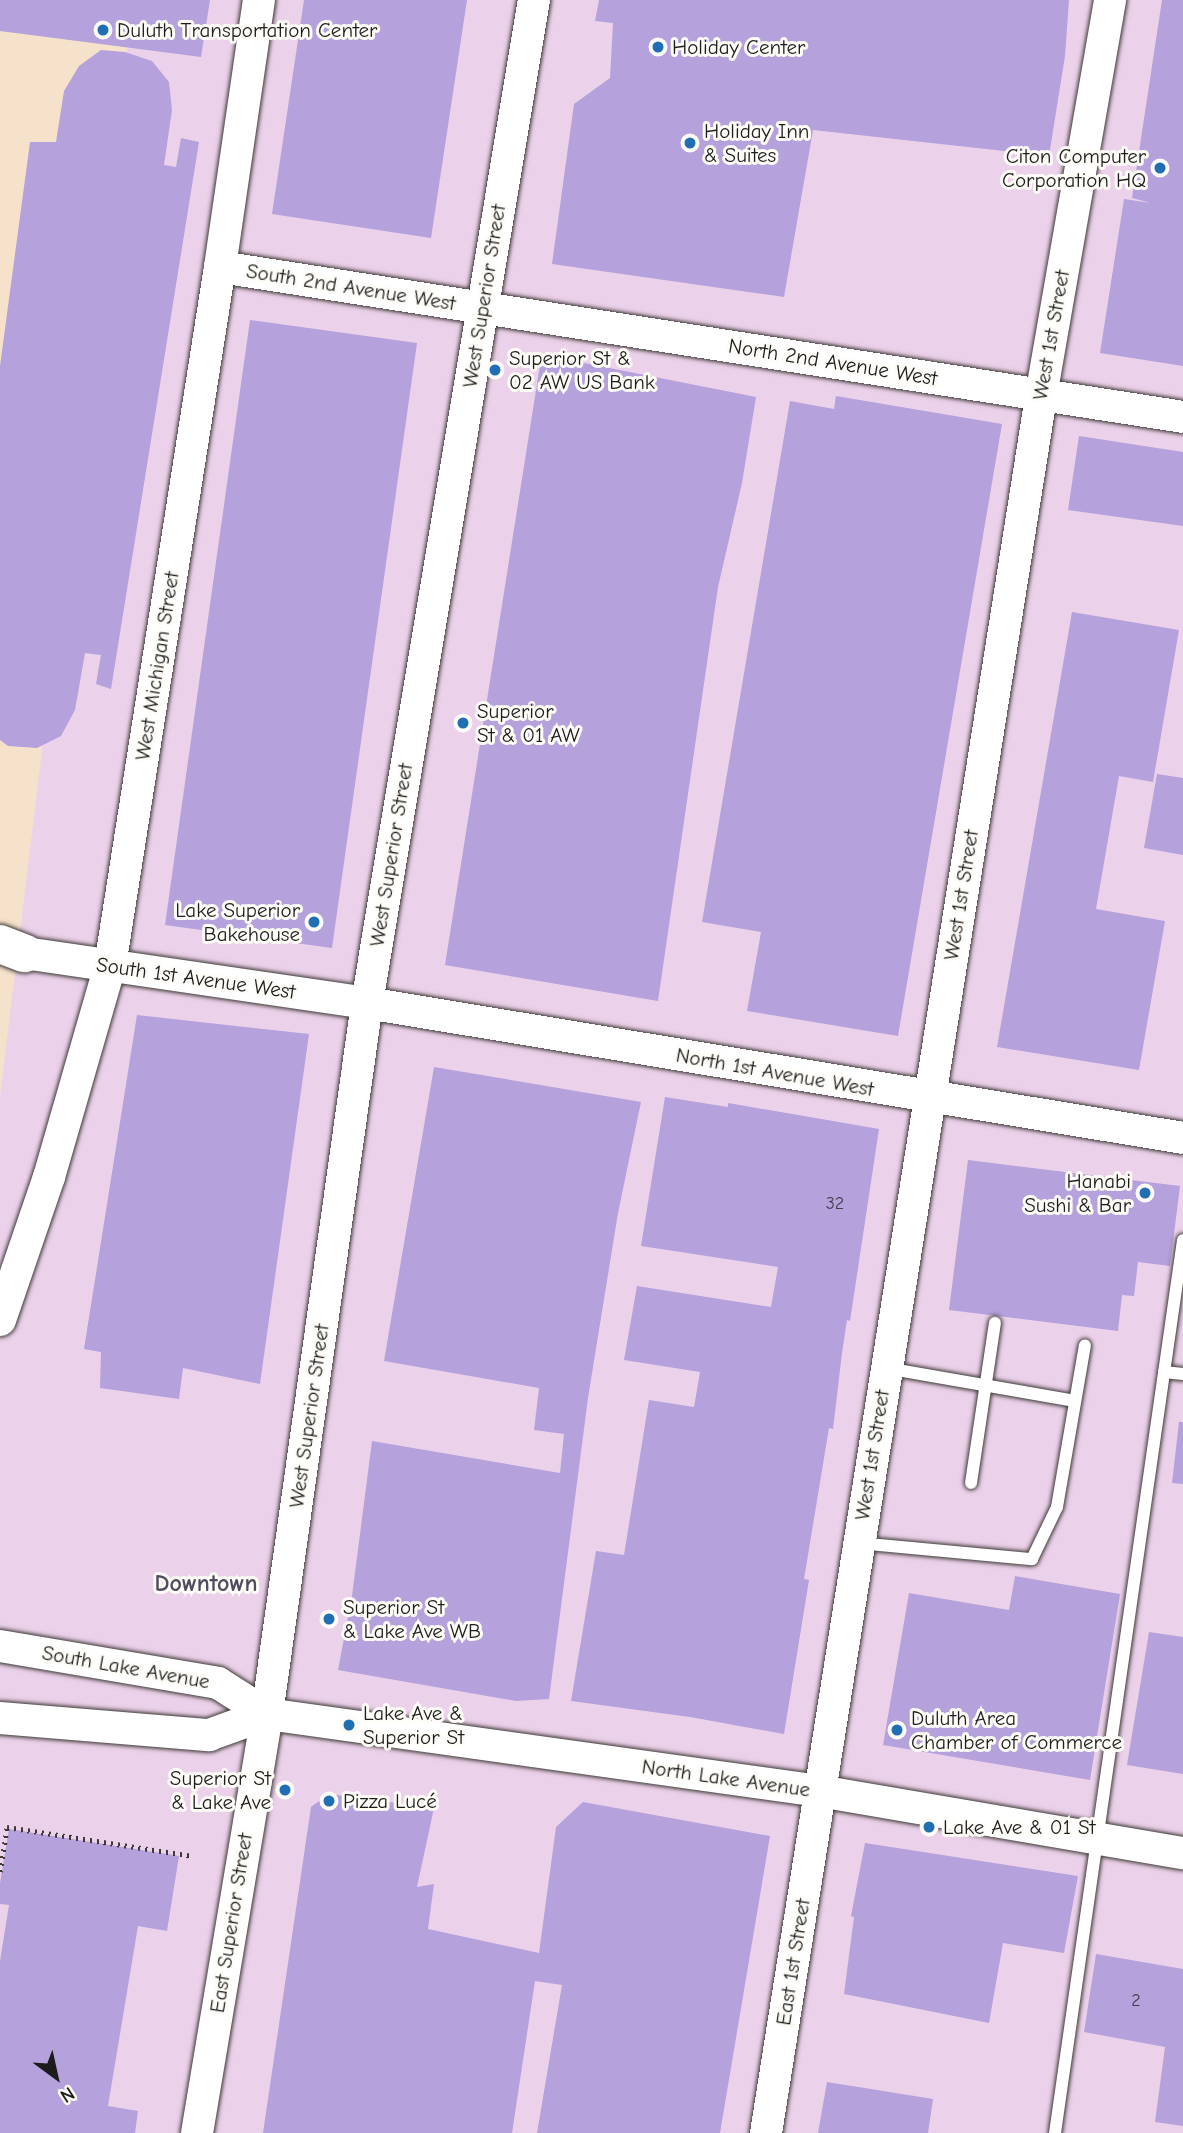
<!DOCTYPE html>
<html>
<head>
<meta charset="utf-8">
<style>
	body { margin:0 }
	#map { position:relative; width:1183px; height:2133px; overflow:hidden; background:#f6e2cb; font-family:"Comic Neue",sans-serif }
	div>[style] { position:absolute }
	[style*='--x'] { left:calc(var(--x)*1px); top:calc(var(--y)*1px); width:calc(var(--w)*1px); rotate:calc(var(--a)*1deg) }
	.built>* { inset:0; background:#ecd1ea }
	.building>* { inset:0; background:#b5a1db }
	.path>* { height:4.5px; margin-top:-2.25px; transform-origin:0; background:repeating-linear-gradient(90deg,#3d3a36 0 2px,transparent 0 7px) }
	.roads { filter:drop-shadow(0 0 2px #3d3a36) drop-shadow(0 0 2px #3d3a36) }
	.service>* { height:12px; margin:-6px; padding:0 6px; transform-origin:6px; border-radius:6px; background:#fff }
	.tertiary>* { height:32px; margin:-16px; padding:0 16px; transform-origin:16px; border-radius:16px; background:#fff }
	.motorway>* { height:38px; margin:-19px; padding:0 19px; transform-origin:19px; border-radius:19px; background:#fff }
	.dots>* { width:19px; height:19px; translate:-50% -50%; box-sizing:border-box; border:4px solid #fdfcf7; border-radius:50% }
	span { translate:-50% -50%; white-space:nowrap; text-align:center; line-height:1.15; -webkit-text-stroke:6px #fdfcf7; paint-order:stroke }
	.number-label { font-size:18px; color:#423d4c }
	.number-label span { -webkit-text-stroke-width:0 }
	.poi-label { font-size:21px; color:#1c1c1c }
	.left { translate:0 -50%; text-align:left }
	.right { translate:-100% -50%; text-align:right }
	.street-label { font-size:21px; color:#1c1c1c }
	.quarter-label { font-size:24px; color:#524b5f; font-weight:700 }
	.north { position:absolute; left:21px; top:2042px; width:70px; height:70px; -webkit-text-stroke:5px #fdfcf7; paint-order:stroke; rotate:147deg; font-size:19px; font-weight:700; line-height:28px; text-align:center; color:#1c1c1c }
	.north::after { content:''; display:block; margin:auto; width:24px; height:32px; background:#1c1c1c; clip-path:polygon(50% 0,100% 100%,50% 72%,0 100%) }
</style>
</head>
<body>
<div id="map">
	<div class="built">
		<div style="clip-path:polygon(133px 0,1183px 0,1183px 2133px,0 2133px,0 1096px)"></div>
	</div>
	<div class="building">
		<div style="clip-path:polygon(0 0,210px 0,201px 57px,0 31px)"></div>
		<div style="clip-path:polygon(304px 0,467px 0,431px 238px,272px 214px)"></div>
		<div style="clip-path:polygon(599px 0,1069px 0,1065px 56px,1049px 156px,813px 130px,784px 297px,552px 264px,574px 104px,610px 78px,613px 23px,595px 21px)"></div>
		<div style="clip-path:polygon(1162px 0,1183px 0,1183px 366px,1100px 353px,1124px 199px,1151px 203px,1132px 198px)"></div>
		<div style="clip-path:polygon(101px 50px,125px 52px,152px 61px,169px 82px,172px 110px,164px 165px,176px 167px,181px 138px,199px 142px,111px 689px,96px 684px,101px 655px,85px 653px,75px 710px,61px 736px,37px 748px,8px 746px,0 740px,0 366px,30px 142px,56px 142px,64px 91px,79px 66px)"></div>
		<div style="clip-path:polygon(250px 320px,417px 343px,332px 948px,165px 925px)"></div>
		<div style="clip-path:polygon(559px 358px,756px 397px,742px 483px,718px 587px,658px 1001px,445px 965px,540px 365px)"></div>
		<div style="clip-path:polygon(836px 396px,1002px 424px,898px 1036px,747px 1011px,761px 932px,702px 922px,790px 401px,834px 409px)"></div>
		<div style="clip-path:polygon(1079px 436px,1183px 452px,1183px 526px,1068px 510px)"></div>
		<div style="clip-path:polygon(1072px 612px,1179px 630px,1153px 782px,1119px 776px,1096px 909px,1165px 921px,1139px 1070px,997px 1047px)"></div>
		<div style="clip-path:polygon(1157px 774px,1183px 778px,1183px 855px,1144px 848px)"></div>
		<div style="clip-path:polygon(137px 1015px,309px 1034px,260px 1384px,183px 1368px,179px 1399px,100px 1388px,101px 1352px,84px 1349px)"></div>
		<div style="clip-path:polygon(434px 1067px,641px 1102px,618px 1213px,588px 1398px,549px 1699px,516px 1701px,338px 1670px,352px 1596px,372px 1441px,560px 1473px,564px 1434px,534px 1430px,539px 1388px,384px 1361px)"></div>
		<div style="clip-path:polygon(665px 1097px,728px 1107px,728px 1103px,879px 1129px,850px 1321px,847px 1320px,842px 1353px,833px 1429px,829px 1428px,804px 1579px,809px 1580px,784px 1734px,690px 1717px,571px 1701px,596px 1551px,624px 1555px,649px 1400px,694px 1407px,700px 1372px,624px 1360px,637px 1286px,771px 1307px,778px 1267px,641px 1246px)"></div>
		<div style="clip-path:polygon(968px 1160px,1180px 1186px,1170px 1266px,1138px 1262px,1134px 1296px,1122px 1295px,1118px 1331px,949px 1310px)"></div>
		<div style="clip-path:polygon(1179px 1422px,1183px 1422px,1183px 1484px,1172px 1483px)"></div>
		<div style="clip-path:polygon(1015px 1576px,1120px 1594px,1090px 1780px,883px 1745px,909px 1593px,1009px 1610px)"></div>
		<div style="clip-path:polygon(1149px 1632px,1183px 1637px,1183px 1774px,1127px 1765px)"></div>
		<div style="clip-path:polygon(329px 1794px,434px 1808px,417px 1887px,434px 1884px,428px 1929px,539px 1953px,556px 1827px,583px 1802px,770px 1836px,720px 2133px,537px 2133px,562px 1985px,535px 1981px,512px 2133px,263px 2133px,311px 1807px)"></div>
		<div style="clip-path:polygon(9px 1829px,179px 1856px,167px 1931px,138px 1926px,108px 2106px,138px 2111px,135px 2133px,0 2133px,0 1961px,9px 1905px,0 1904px,0 1883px)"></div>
		<div style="clip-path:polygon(865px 1843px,1078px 1876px,1064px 1953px,1003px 1943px,989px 2023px,844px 1994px,854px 1917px,851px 1916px)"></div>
		<div style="clip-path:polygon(1096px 1954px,1183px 1969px,1183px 2126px,1155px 2122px,1165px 2047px,1084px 2032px)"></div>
		<div style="clip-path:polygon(827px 2082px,933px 2099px,928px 2133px,818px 2133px)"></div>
	</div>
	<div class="path">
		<div style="--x:0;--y:1872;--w:46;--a:-81.2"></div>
		<div style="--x:7;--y:1827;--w:188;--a:8.9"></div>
	</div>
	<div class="roads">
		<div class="service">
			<div style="--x:886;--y:1368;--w:192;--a:9.9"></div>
			<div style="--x:1164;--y:1372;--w:19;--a:6"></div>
			<div style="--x:971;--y:1483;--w:162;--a:-81.5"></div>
			<div style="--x:858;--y:1543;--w:175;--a:5.3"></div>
			<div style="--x:1032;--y:1559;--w:58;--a:-64.3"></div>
			<div style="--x:1057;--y:1507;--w:164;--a:-80.2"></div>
			<div style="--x:1055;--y:2133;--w:902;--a:-81.84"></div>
		</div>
		<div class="tertiary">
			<div style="--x:220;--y:267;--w:975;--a:8.85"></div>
			<div style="--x:24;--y:953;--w:347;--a:8.3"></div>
			<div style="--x:367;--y:1003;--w:827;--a:9.39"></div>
			<div style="--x:0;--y:1320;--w:151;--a:-71.1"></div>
			<div style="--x:49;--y:1177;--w:220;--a:-73.9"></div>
			<div style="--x:110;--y:966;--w:708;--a:-81.06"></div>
			<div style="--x:220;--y:267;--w:270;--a:-81.7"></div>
			<div style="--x:0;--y:1646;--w:221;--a:9.6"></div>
			<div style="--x:218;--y:1683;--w:58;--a:32.3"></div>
			<div style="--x:267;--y:1714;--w:557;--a:7.94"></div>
			<div style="--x:819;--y:1791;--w:369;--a:9.7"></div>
			<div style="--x:0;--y:1718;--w:210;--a:4.7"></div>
			<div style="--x:209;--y:1735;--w:62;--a:-19.9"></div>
			<div style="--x:197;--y:2133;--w:425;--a:-80.5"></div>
			<div style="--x:267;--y:1714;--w:718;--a:-81.99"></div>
			<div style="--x:367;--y:1003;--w:1017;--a:-80.55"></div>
			<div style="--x:766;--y:2133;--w:1759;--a:-81"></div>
			<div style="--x:1041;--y:396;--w:402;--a:-80.1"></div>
		</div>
		<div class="motorway">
			<div style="--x:0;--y:944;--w:26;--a:21"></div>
		</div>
	</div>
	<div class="dots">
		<div style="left:103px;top:30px;background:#1f6fb2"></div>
		<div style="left:658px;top:47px;background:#1f6fb2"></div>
		<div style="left:690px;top:143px;background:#1f6fb2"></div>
		<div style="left:1160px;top:168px;background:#1f6fb2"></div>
		<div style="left:495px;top:370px;background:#1f6fb2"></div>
		<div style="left:463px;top:723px;background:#1f6fb2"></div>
		<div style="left:314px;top:922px;background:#1f6fb2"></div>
		<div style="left:1145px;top:1193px;background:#1f6fb2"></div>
		<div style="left:329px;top:1619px;background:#1f6fb2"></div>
		<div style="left:349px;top:1725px;background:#1f6fb2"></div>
		<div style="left:897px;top:1730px;background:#1f6fb2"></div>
		<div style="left:285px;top:1790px;background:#1f6fb2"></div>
		<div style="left:329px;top:1801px;background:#1f6fb2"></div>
		<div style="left:929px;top:1827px;background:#1f6fb2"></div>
	</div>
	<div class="number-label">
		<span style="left:835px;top:1204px">32</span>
		<span style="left:1136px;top:2001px">2</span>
	</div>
	<div class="poi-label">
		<span class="left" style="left:117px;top:30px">Duluth Transportation Center</span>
		<span class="left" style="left:672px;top:47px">Holiday Center</span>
		<span class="left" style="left:704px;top:143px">Holiday Inn<br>&amp; Suites</span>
		<span class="right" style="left:1146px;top:168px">Citon Computer<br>Corporation HQ</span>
		<span class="left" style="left:509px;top:370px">Superior St &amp;<br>02 AW US Bank</span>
		<span class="left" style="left:477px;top:723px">Superior<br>St &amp; 01 AW</span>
		<span class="right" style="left:300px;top:922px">Lake Superior<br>Bakehouse</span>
		<span class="right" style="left:1131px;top:1193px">Hanabi<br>Sushi &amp; Bar</span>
		<span class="left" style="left:343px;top:1619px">Superior St<br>&amp; Lake Ave WB</span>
		<span class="left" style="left:363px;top:1725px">Lake Ave &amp;<br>Superior St</span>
		<span class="left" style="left:911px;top:1730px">Duluth Area<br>Chamber of Commerce</span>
		<span class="right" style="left:271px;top:1790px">Superior St<br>&amp; Lake Ave</span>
		<span class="left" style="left:343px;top:1801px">Pizza Lucé</span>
		<span class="left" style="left:943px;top:1827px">Lake Ave &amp; 01 St</span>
	</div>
	<div class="street-label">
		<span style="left:351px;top:287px;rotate:9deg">South 2nd Avenue West</span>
		<span style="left:484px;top:296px;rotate:-81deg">West Superior Street</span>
		<span style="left:1051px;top:335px;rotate:-80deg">West 1st Street</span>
		<span style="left:833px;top:362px;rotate:9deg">North 2nd Avenue West</span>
		<span style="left:157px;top:666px;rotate:-81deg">West Michigan Street</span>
		<span style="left:391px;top:855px;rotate:-81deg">West Superior Street</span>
		<span style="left:961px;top:895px;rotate:-81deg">West 1st Street</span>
		<span style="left:196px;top:978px;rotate:8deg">South 1st Avenue West</span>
		<span style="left:775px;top:1072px;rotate:10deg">North 1st Avenue West</span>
		<span style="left:309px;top:1416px;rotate:-82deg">West Superior Street</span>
		<span style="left:872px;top:1455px;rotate:-81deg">West 1st Street</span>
		<span style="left:126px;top:1667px;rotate:10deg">South Lake Avenue</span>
		<span style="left:726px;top:1778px;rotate:8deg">North Lake Avenue</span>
		<span style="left:231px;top:1923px;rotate:-81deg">East Superior Street</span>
		<span style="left:793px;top:1962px;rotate:-81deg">East 1st Street</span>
	</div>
	<div class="quarter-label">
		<span style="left:206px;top:1584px">Downtown</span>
	</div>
	<div class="north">N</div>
</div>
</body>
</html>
